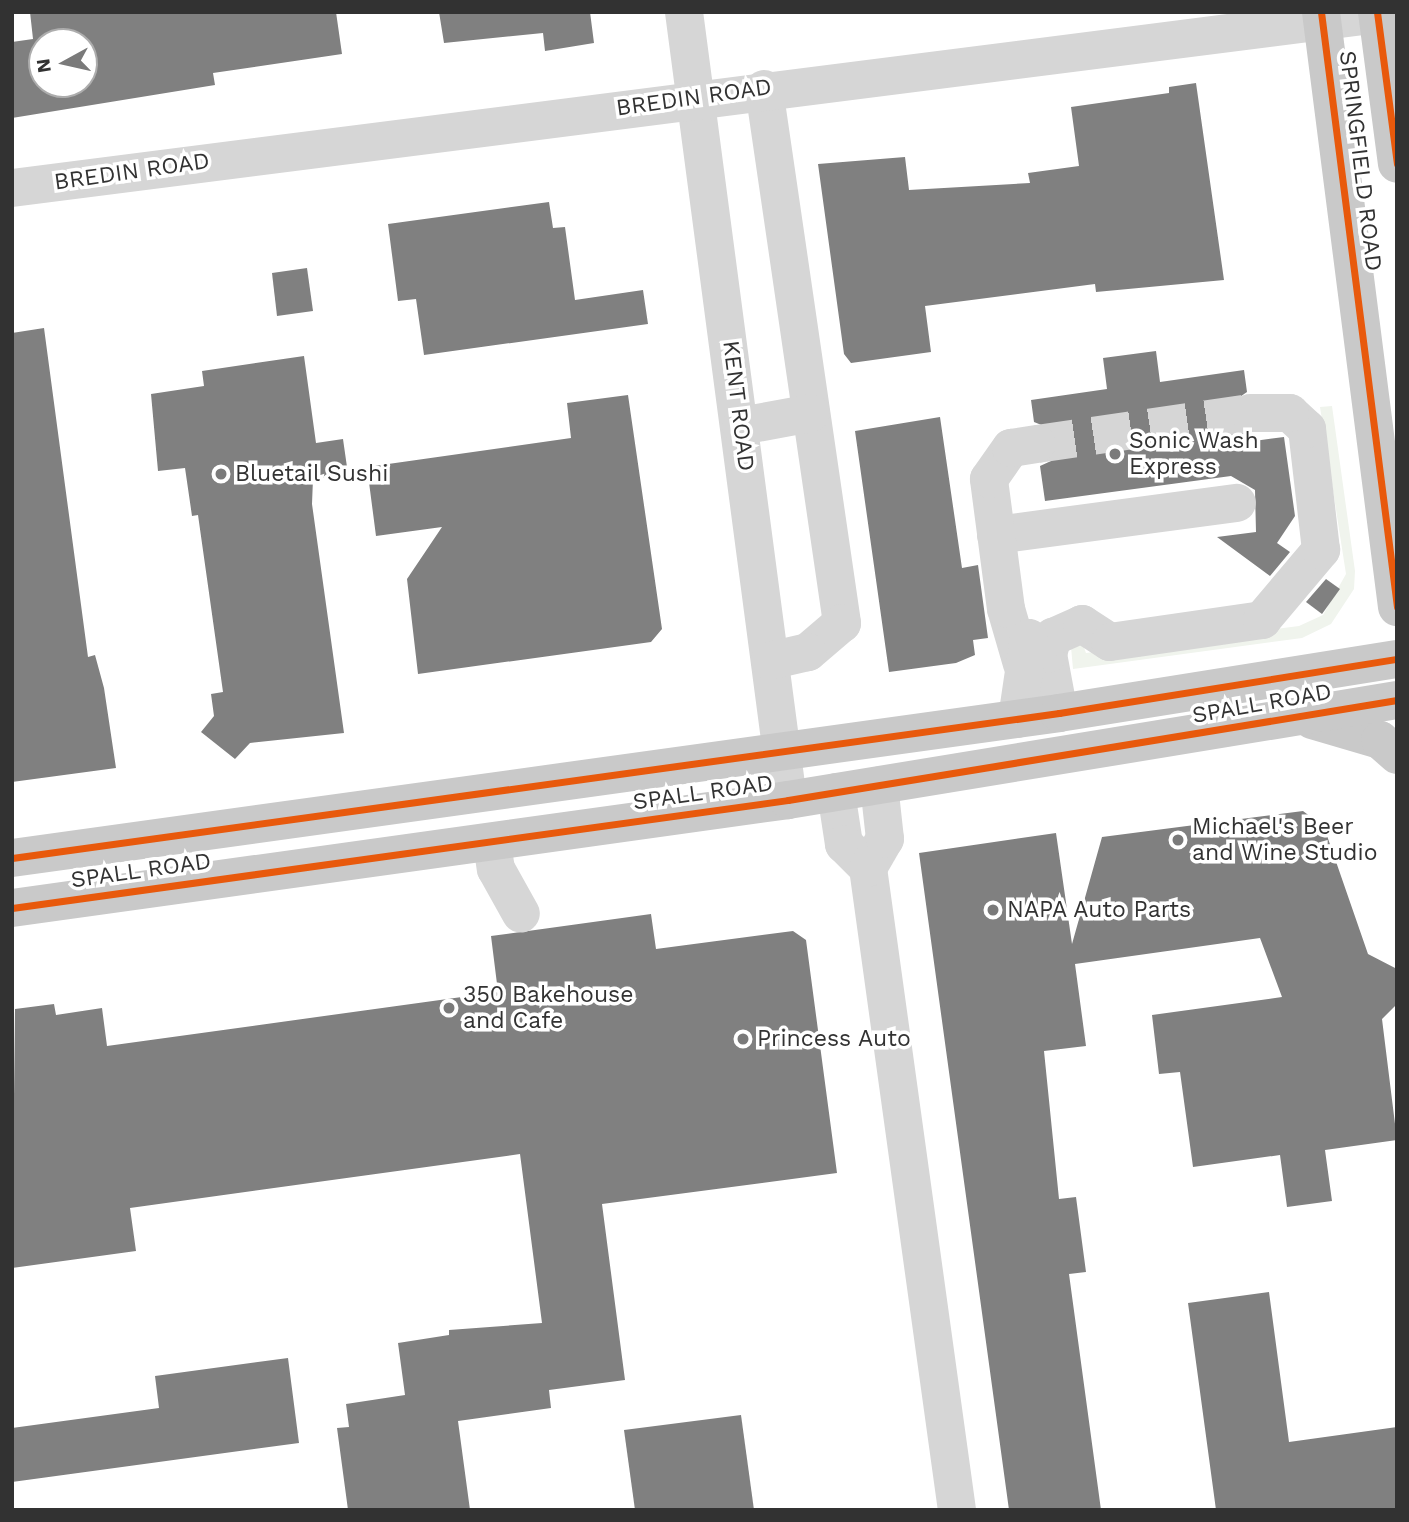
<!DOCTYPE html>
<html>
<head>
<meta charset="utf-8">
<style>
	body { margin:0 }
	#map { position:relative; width:1409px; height:1522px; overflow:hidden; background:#fff; font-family:"Work Sans",sans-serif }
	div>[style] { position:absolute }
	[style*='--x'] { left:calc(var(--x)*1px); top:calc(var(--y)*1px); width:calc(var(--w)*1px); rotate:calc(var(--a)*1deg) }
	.green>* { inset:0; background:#f0f4ed }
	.building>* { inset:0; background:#808080 }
	.minor-tunnel>* { height:38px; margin-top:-19px; transform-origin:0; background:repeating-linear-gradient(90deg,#d6d6d6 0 38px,transparent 0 57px) }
	.minor>* { height:38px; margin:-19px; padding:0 19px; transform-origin:19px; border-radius:19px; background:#d6d6d6 }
	.major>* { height:38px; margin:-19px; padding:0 19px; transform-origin:19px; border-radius:19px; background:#c9c9c9 }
	.cycleway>* { height:7px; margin:-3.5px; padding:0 3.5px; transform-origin:3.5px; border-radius:3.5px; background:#e8590c }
	.dots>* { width:19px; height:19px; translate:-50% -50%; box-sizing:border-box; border:4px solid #fff; border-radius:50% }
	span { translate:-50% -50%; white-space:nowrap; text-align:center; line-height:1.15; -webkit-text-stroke:7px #fff; paint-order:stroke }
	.street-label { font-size:23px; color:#323232 }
	.poi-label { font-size:23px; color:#323232 }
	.left { translate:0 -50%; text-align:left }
	.frame { position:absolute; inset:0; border:14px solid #323232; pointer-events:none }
	.north { position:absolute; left:28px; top:28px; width:70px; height:70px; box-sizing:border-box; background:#fff; border:2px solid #adadad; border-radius:50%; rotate:262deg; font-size:19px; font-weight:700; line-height:28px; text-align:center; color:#323232 }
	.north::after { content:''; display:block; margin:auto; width:24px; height:32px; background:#7a7a7a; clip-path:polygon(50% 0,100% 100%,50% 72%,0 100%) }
</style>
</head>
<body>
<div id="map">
	<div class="green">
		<div style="clip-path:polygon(1332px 406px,1355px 571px,1354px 589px,1331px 624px,1302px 638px,1073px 669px,1071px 647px,1083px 645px,1086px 653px,1299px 626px,1323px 615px,1346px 574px,1320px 407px)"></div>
	</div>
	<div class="building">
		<div style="clip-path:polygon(evenodd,30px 12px,336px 12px,342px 54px,213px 73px,215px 85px,12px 118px,12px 42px,33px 39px,30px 12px,42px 42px,84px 42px,84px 84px,42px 84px,42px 42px)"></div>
		<div style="clip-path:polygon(439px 12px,590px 12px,594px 43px,545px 51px,543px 33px,444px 43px)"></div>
		<div style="clip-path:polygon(1196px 83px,1224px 280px,1096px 292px,1095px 284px,925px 306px,931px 352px,851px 363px,844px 354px,818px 164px,905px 157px,909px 190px,1030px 183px,1028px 173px,1079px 166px,1071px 107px,1169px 93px,1169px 87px)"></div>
		<div style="clip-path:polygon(549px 202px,553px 228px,565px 227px,575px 300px,643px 290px,648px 324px,424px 355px,416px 299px,398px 301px,388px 224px)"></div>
		<div style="clip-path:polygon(307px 268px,313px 311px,277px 316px,272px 273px)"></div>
		<div style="clip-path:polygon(44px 328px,88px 657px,95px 655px,104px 688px,116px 768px,12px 782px,12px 333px)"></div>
		<div style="clip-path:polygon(1156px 351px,1160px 382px,1244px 370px,1247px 392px,1231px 403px,1231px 424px,1254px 441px,1284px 437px,1295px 516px,1277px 543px,1290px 552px,1270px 576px,1217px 537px,1256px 532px,1255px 490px,1231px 476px,1045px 501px,1040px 466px,1051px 461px,1059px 441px,1054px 430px,1034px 422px,1031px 400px,1107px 389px,1103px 358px)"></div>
		<div style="clip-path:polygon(304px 356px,316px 443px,343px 439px,348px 474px,313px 479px,312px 504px,344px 733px,250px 743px,235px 759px,201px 732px,214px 716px,211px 694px,223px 692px,198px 515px,192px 516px,185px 468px,158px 471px,151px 394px,204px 386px,202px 371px)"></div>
		<div style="clip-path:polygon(628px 395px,662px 629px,651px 642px,418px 674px,407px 579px,442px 527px,376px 536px,367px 467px,571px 438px,567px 403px)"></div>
		<div style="clip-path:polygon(940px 417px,962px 568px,978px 565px,988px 638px,973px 640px,975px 655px,956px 663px,889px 672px,855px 431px)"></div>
		<div style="clip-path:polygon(1326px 579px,1340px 589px,1322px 614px,1306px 602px)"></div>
		<div style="clip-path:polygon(1303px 811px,1324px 827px,1368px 954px,1397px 969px,1397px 1004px,1382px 1019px,1397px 1140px,1325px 1150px,1332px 1201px,1287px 1207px,1280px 1155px,1193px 1167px,1180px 1072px,1159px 1074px,1152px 1015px,1282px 997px,1260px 938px,1075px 964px,1086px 1046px,1044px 1051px,1059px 1199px,1076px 1197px,1086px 1272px,1069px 1274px,1101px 1510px,1009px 1510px,919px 853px,1056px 833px,1072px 944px,1102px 837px)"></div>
		<div style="clip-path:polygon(651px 914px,656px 949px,793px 931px,806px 940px,837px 1173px,602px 1204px,625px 1380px,549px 1390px,551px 1408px,458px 1421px,470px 1510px,348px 1510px,337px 1428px,349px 1427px,346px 1404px,405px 1395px,398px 1343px,449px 1335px,449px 1330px,542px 1323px,520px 1154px,130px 1208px,136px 1251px,12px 1268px,15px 1009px,54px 1004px,56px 1015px,102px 1008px,107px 1046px,498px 992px,491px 936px)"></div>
		<div style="clip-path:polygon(1269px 1292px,1289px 1442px,1397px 1427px,1397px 1510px,1216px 1510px,1188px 1303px)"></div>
		<div style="clip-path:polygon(288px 1358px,299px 1443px,12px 1482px,12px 1428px,159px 1408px,155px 1376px)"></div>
		<div style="clip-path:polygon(741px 1415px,754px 1510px,635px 1510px,624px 1430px)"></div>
	</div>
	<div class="minor-tunnel">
		<div style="--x:1037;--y:444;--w:215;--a:-8.3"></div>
	</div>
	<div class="minor">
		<div style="--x:684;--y:12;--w:795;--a:82.48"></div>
		<div style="--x:764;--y:89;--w:540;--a:81.69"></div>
		<div style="--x:842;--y:623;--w:45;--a:139.5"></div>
		<div style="--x:808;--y:652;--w:39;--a:167"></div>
		<div style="--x:12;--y:188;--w:1392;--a:-7.26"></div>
		<div style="--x:741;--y:426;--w:71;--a:-10.5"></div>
		<div style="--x:996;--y:535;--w:243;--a:-7.6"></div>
		<div style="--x:1022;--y:664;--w:57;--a:-106.2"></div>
		<div style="--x:1006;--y:609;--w:131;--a:-97.5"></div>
		<div style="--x:989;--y:479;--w:38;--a:-55"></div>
		<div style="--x:1011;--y:448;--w:26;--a:-9"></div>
		<div style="--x:1059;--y:713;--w:60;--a:-100.6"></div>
		<div style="--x:1048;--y:654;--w:18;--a:-74"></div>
		<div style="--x:1053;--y:637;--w:32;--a:-24"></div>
		<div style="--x:1082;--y:624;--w:33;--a:33"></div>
		<div style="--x:1110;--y:642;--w:154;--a:-8.2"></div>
		<div style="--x:1262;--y:620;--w:92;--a:-49.9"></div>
		<div style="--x:1321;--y:550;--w:122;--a:-96.6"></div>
		<div style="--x:1307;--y:429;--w:23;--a:-137"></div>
		<div style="--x:1290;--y:413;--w:40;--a:180"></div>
		<div style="--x:1017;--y:719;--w:82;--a:-81.6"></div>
		<div style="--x:836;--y:792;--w:53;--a:81.3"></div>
		<div style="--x:844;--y:844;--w:34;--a:45"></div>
		<div style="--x:868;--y:868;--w:648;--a:82.11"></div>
		<div style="--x:492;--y:842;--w:27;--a:82"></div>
		<div style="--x:496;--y:869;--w:51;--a:60.9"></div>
		<div style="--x:868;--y:868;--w:34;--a:-60"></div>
		<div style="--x:885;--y:839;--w:54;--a:-96.3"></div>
	</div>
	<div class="major">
		<div style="--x:1321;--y:12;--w:600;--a:82.72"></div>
		<div style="--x:1377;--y:12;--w:153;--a:82.5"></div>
		<div style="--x:1312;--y:720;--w:71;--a:16.4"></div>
		<div style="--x:1380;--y:740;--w:23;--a:41"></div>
		<div style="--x:12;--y:858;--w:1057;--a:-7.88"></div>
		<div style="--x:1059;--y:713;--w:342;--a:-9.1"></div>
		<div style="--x:12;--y:908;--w:783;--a:-7.92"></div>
		<div style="--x:788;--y:800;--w:617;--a:-9.32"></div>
	</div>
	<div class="cycleway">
		<div style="--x:1321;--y:12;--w:600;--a:82.72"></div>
		<div style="--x:1377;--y:12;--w:153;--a:82.5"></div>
		<div style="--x:12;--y:858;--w:1057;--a:-7.88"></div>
		<div style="--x:1059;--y:713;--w:342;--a:-9.1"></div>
		<div style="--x:12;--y:908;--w:783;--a:-7.92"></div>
		<div style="--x:788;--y:800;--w:617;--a:-9.32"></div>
	</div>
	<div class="dots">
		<div style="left:1115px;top:454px;background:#7a7a7a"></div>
		<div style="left:221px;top:474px;background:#7a7a7a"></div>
		<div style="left:1178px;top:840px;background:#7a7a7a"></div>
		<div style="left:993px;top:910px;background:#7a7a7a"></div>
		<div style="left:449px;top:1008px;background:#7a7a7a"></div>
		<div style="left:743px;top:1039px;background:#7a7a7a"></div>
	</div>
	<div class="street-label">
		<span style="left:694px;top:98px;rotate:-8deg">BREDIN ROAD</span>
		<span style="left:1360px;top:161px;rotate:83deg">SPRINGFIELD ROAD</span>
		<span style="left:132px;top:172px;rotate:-8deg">BREDIN ROAD</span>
		<span style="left:738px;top:406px;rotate:83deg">KENT ROAD</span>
		<span style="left:1262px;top:704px;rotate:-10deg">SPALL ROAD</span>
		<span style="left:703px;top:793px;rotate:-8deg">SPALL ROAD</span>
		<span style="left:141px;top:871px;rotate:-8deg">SPALL ROAD</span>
	</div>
	<div class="poi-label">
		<span class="left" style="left:1129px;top:454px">Sonic Wash<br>Express</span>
		<span class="left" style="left:235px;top:474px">Bluetail Sushi</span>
		<span class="left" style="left:1192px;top:840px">Michael's Beer<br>and Wine Studio</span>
		<span class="left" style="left:1007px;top:910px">NAPA Auto Parts</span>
		<span class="left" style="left:463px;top:1008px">350 Bakehouse<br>and Cafe</span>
		<span class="left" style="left:757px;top:1039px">Princess Auto</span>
	</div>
	<div class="frame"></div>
	<div class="north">N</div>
</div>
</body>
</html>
